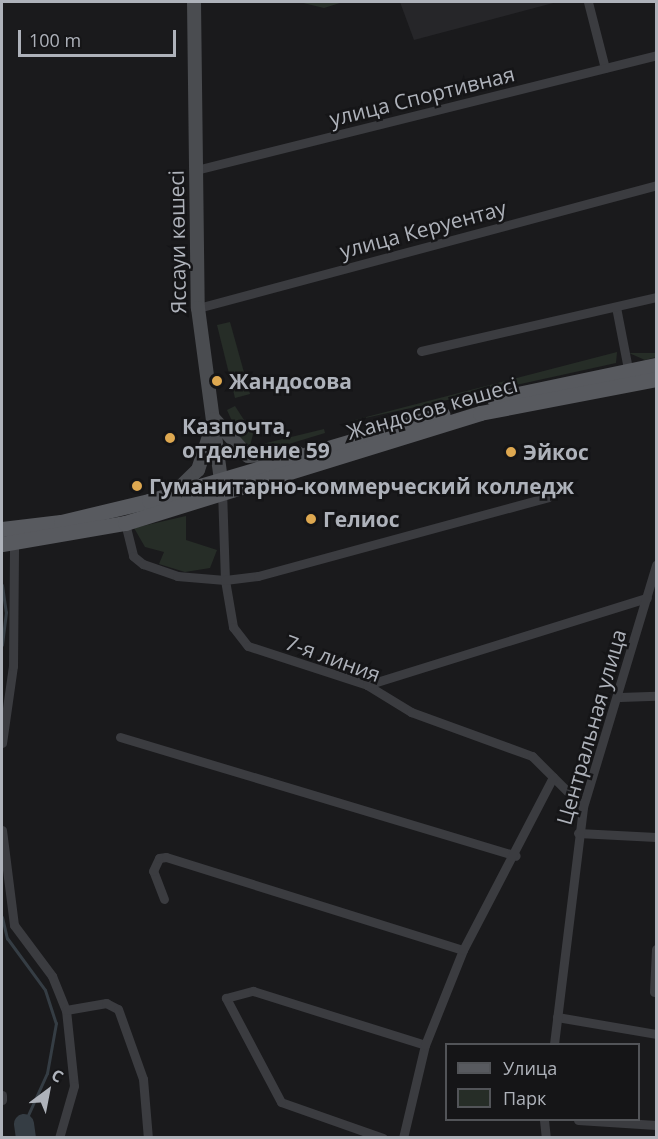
<!DOCTYPE html>
<html>
<head>
<meta charset="utf-8">
<style>
	body { margin:0 }
	#map { position:relative; width:658px; height:1139px; overflow:hidden; background:#1a1a1c; font-family:"Open Sans",sans-serif }
	div>[style] { position:absolute }
	[style*='--x'] { left:calc(var(--x)*1px); top:calc(var(--y)*1px); width:calc(var(--w)*1px); rotate:calc(var(--a)*1deg) }
	.built>* { inset:0; background:#262629 }
	.green>* { inset:0; background:#262d27 }
	.stream>* { height:3px; margin:-1.5px; padding:0 1.5px; transform-origin:1.5px; border-radius:1.5px; background:#353d44 }
	.river>* { height:20px; margin:-10px; padding:0 10px; transform-origin:10px; border-radius:10px; background:#353d44 }
	.street>* { height:9px; margin:-4.5px; padding:0 4.5px; transform-origin:4.5px; border-radius:4.5px; background:#3b3c40 }
	.secondary>* { height:14px; margin:-7px; padding:0 7px; transform-origin:7px; border-radius:7px; background:#4a4c50 }
	.primary>* { height:15px; margin:-7.5px; padding:0 7.5px; transform-origin:7.5px; border-radius:7.5px; background:#585a5f }
	.dots>* { width:16px; height:16px; translate:-50% -50%; box-sizing:border-box; border:3px solid #151517; border-radius:50% }
	span { translate:-50% -50%; white-space:nowrap; text-align:center; line-height:1.15; -webkit-text-stroke:5px #151517; paint-order:stroke }
	.street-label { font-size:21px; color:#aeb2ba }
	.poi-label { font-size:21px; color:#aeb2ba; font-weight:700 }
	.left { translate:0 -50%; text-align:left }
	.frame { position:absolute; inset:0; border:3px solid #aeb2ba; pointer-events:none }
	.legend { position:absolute; left:445px; top:1043px; width:195px; height:78px; box-sizing:border-box; background:#151517; border:2px solid #525458; margin:0; padding:8px 10px; list-style:none; font-size:18px; color:#aeb2ba }
	.legend li { display:flex; align-items:center; gap:12px; height:30px }
	.legend b { width:30px; border:2px solid #525458 }
	.north { position:absolute; left:18px; top:1061px; width:60px; height:60px; -webkit-text-stroke:4px #151517; paint-order:stroke; rotate:32deg; font-size:16px; font-weight:700; line-height:24px; text-align:center; color:#aeb2ba }
	.north::after { content:''; display:block; margin:auto; width:21px; height:27px; background:#aeb2ba; clip-path:polygon(50% 0,100% 100%,50% 72%,0 100%) }
	.scale { position:absolute; left:18px; top:30px; width:158px; height:27px; box-sizing:border-box; border:3px solid #aeb2ba; border-top:0; padding-left:8px; font-size:18px; line-height:21px; white-space:nowrap; color:#aeb2ba; -webkit-text-stroke:4px #151517; paint-order:stroke }
</style>
</head>
<body>
<div id="map">
	<div class="built">
		<div style="clip-path:polygon(400px 2px,557px 2px,414px 40px)"></div>
	</div>
	<div class="green">
		<div style="clip-path:polygon(299px 2px,343px 2px,324px 8px)"></div>
		<div style="clip-path:polygon(230px 322px,250px 394px,235px 398px,217px 325px)"></div>
		<div style="clip-path:polygon(617px 352px,616px 363px,347px 422px)"></div>
		<div style="clip-path:polygon(629px 353px,656px 353px,656px 357px,645px 360px)"></div>
		<div style="clip-path:polygon(235px 406px,253px 434px,250px 446px,240px 439px,227px 410px)"></div>
		<div style="clip-path:polygon(324px 429px,325px 433px,269px 450px,254px 446px)"></div>
		<div style="clip-path:polygon(186px 516px,186px 540px,217px 550px,210px 568px,185px 572px,159px 564px,164px 552px,145px 547px,134px 528px)"></div>
	</div>
	<div class="stream">
		<div style="--x:2;--y:585;--w:27;--a:82"></div>
		<div style="--x:6;--y:612;--w:33;--a:97"></div>
		<div style="--x:2;--y:917;--w:22;--a:77"></div>
		<div style="--x:7;--y:938;--w:64;--a:53.8"></div>
		<div style="--x:45;--y:990;--w:35;--a:72"></div>
		<div style="--x:56;--y:1023;--w:51;--a:100.2"></div>
		<div style="--x:47;--y:1073;--w:56;--a:114.3"></div>
	</div>
	<div class="river">
		<div style="--x:24;--y:1124;--w:14;--a:82"></div>
	</div>
	<div class="street">
		<div style="--x:588;--y:2;--w:68;--a:75.6"></div>
		<div style="--x:196;--y:170;--w:474;--a:-14"></div>
		<div style="--x:616;--y:307;--w:63;--a:79"></div>
		<div style="--x:198;--y:308;--w:474;--a:-15"></div>
		<div style="--x:421;--y:351;--w:241;--a:-12.9"></div>
		<div style="--x:222;--y:490;--w:90;--a:88.1"></div>
		<div style="--x:225;--y:580;--w:48;--a:80.3"></div>
		<div style="--x:233;--y:627;--w:24;--a:52"></div>
		<div style="--x:248;--y:646;--w:125;--a:18.1"></div>
		<div style="--x:367;--y:685;--w:52;--a:31.5"></div>
		<div style="--x:411;--y:712;--w:129;--a:20"></div>
		<div style="--x:532;--y:756;--w:72;--a:45"></div>
		<div style="--x:125;--y:523;--w:34;--a:76"></div>
		<div style="--x:133;--y:556;--w:13;--a:39"></div>
		<div style="--x:143;--y:564;--w:36;--a:19"></div>
		<div style="--x:177;--y:576;--w:48;--a:4.8"></div>
		<div style="--x:225;--y:580;--w:33;--a:-7"></div>
		<div style="--x:258;--y:576;--w:301;--a:-15.2"></div>
		<div style="--x:367;--y:685;--w:293;--a:-17.3"></div>
		<div style="--x:620;--y:697;--w:36;--a:-2"></div>
		<div style="--x:120;--y:737;--w:413;--a:16.7"></div>
		<div style="--x:2;--y:743;--w:78;--a:-81.9"></div>
		<div style="--x:13;--y:666;--w:127;--a:-89.5"></div>
		<div style="--x:2;--y:830;--w:96;--a:82.8"></div>
		<div style="--x:14;--y:925;--w:64;--a:53.3"></div>
		<div style="--x:52;--y:976;--w:37;--a:68"></div>
		<div style="--x:66;--y:1010;--w:76;--a:84"></div>
		<div style="--x:74;--y:1086;--w:54;--a:106.1"></div>
		<div style="--x:578;--y:833;--w:78;--a:2.9"></div>
		<div style="--x:164;--y:899;--w:30;--a:-111"></div>
		<div style="--x:153;--y:871;--w:14;--a:-65"></div>
		<div style="--x:159;--y:858;--w:7;--a:-8"></div>
		<div style="--x:166;--y:857;--w:311;--a:17.4"></div>
		<div style="--x:654;--y:992;--w:43;--a:-87.3"></div>
		<div style="--x:66;--y:1010;--w:41;--a:-9.9"></div>
		<div style="--x:106;--y:1003;--w:13;--a:27"></div>
		<div style="--x:118;--y:1009;--w:74;--a:70.3"></div>
		<div style="--x:143;--y:1079;--w:59;--a:85.2"></div>
		<div style="--x:557;--y:1017;--w:100;--a:9.7"></div>
		<div style="--x:554;--y:1044;--w:239;--a:-83"></div>
		<div style="--x:583;--y:807;--w:253;--a:-73.2"></div>
		<div style="--x:2;--y:1095;--w:5;--a:90"></div>
		<div style="--x:544;--y:1120;--w:18;--a:84"></div>
		<div style="--x:578;--y:1120;--w:78;--a:3.7"></div>
		<div style="--x:383;--y:1138;--w:108;--a:-160.6"></div>
		<div style="--x:281;--y:1102;--w:118;--a:-117.9"></div>
		<div style="--x:226;--y:998;--w:28;--a:-15"></div>
		<div style="--x:253;--y:991;--w:180;--a:17.4"></div>
		<div style="--x:403;--y:1138;--w:96;--a:-76.7"></div>
		<div style="--x:425;--y:1045;--w:102;--a:-68.2"></div>
		<div style="--x:463;--y:950;--w:195;--a:-62.5"></div>
	</div>
	<div class="secondary">
		<div style="--x:194;--y:2;--w:306;--a:89.3"></div>
		<div style="--x:198;--y:308;--w:174;--a:82.4"></div>
		<div style="--x:214;--y:419;--w:50;--a:47.4"></div>
		<div style="--x:248;--y:456;--w:50;--a:-3.4"></div>
		<div style="--x:177;--y:490;--w:29;--a:-44"></div>
		<div style="--x:198;--y:470;--w:40;--a:-72"></div>
	</div>
	<div class="primary">
		<div style="--x:494;--y:399;--w:166;--a:-11.9"></div>
		<div style="--x:2;--y:529;--w:59;--a:-6.8"></div>
		<div style="--x:61;--y:522;--w:90;--a:-13.4"></div>
		<div style="--x:149;--y:501;--w:306;--a:-16.5"></div>
		<div style="--x:2;--y:544;--w:125;--a:-9.7"></div>
		<div style="--x:125;--y:523;--w:372;--a:-17.2"></div>
		<div style="--x:480;--y:413;--w:179;--a:-10.9"></div>
	</div>
	<div class="dots">
		<div style="left:217px;top:381px;background:#dea850"></div>
		<div style="left:170px;top:438px;background:#dea850"></div>
		<div style="left:511px;top:452px;background:#dea850"></div>
		<div style="left:137px;top:486px;background:#dea850"></div>
		<div style="left:311px;top:519px;background:#dea850"></div>
	</div>
	<div class="street-label">
		<span style="left:422px;top:96px;rotate:-14deg">улица Спортивная</span>
		<span style="left:423px;top:229px;rotate:-15deg">улица Керуентау</span>
		<span style="left:177px;top:242px;rotate:-91deg">Яссауи көшесі</span>
		<span style="left:432px;top:408px;rotate:-16deg">Жандосов көшесі</span>
		<span style="left:333px;top:658px;rotate:20deg">7-я линия</span>
		<span style="left:591px;top:727px;rotate:-74deg">Центральная улица</span>
	</div>
	<div class="poi-label">
		<span class="left" style="left:229px;top:381px">Жандосова</span>
		<span class="left" style="left:182px;top:438px">Казпочта,<br>отделение 59</span>
		<span class="left" style="left:523px;top:452px">Эйкос</span>
		<span class="left" style="left:149px;top:486px">Гуманитарно-коммерческий колледж</span>
		<span class="left" style="left:323px;top:519px">Гелиос</span>
	</div>
	<div class="frame"></div>
	<ul class="legend">
	<li><b style="height:8px;background:#585a5f"></b>Улица</li>
	<li><b style="height:16px;background:#262d27"></b>Парк</li>
	</ul>
	<div class="north">С</div>
	<div class="scale">100 m</div>
</div>
</body>
</html>
